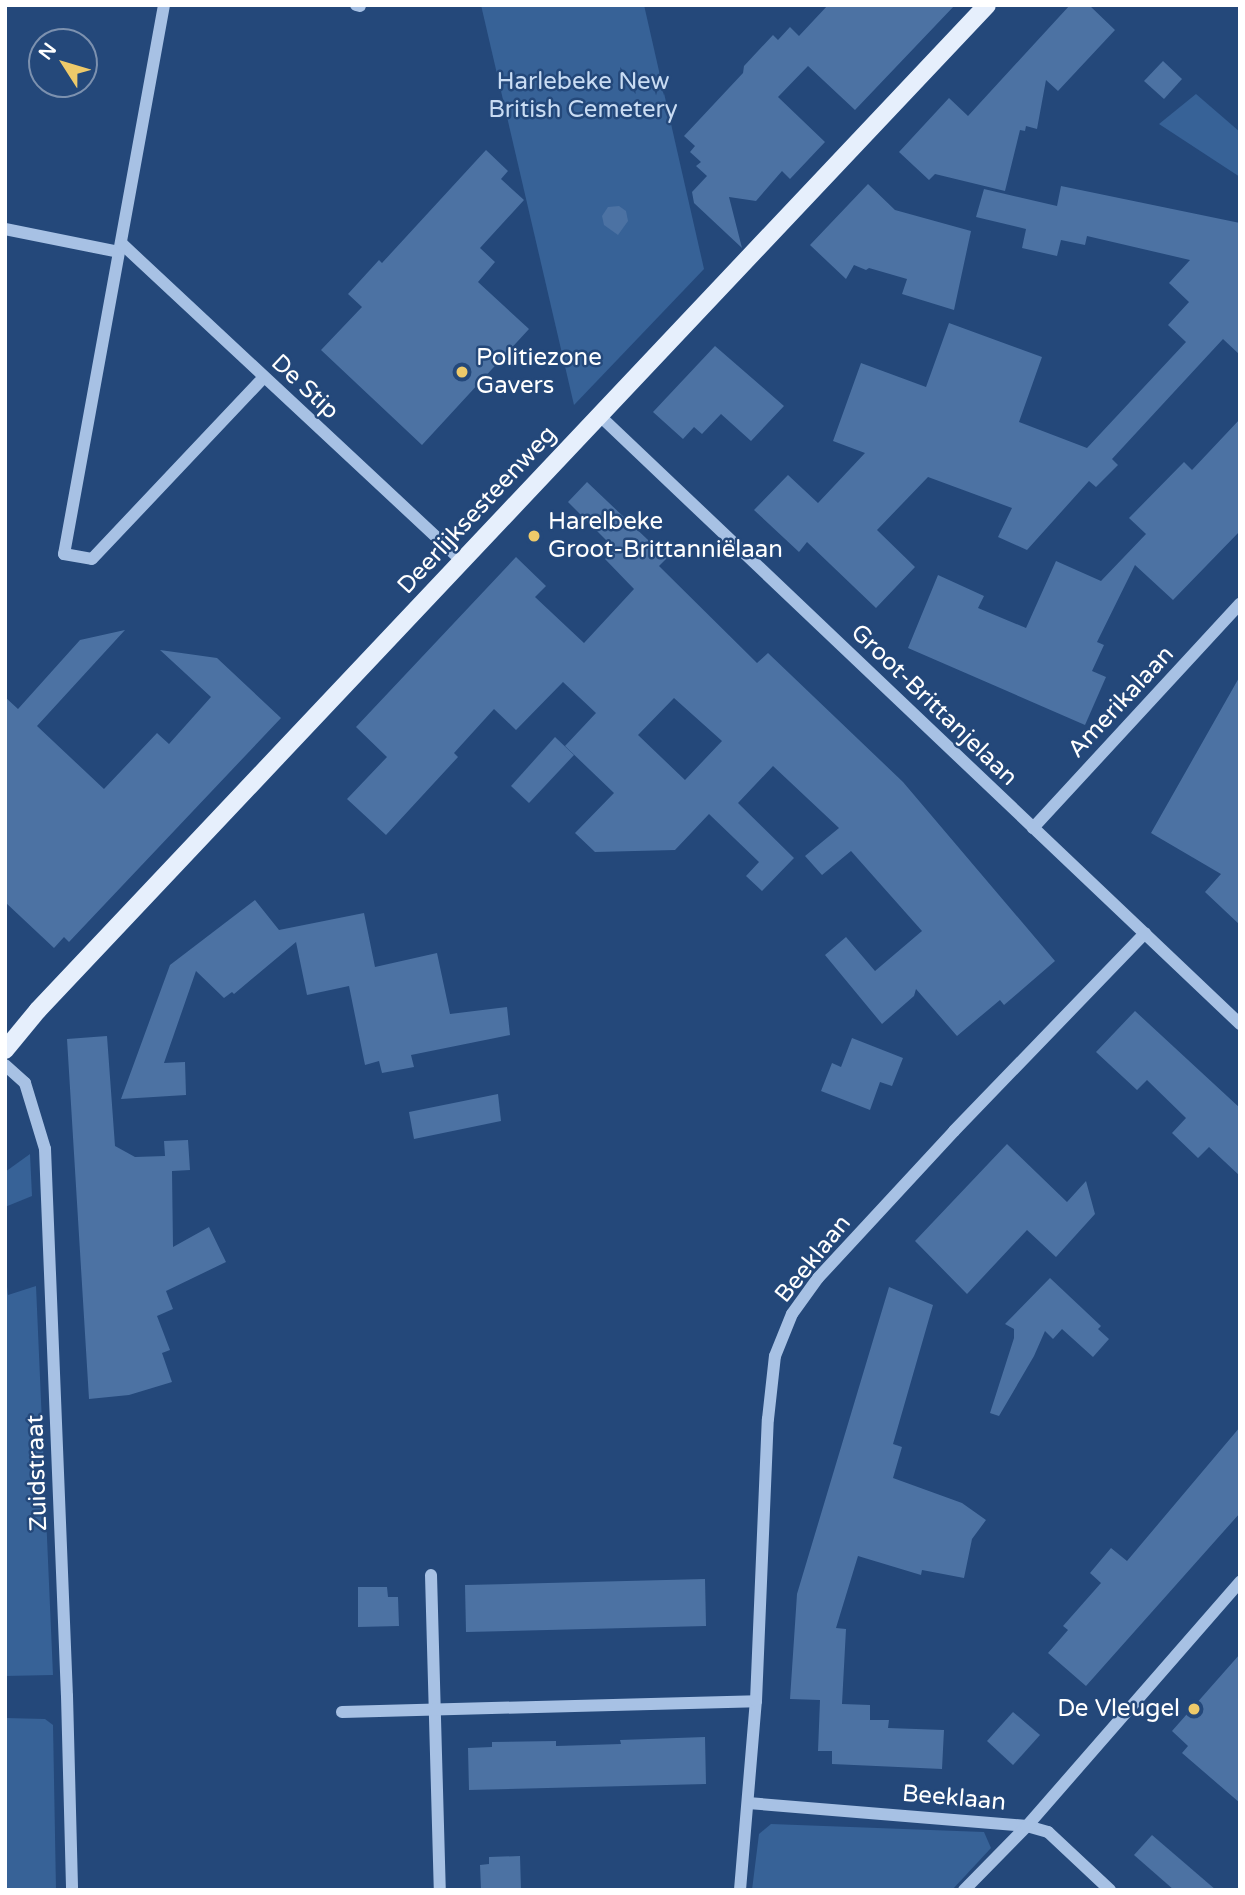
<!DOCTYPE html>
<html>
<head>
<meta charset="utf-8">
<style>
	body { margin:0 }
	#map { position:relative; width:1245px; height:1895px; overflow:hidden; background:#24487a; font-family:"Varela Round",sans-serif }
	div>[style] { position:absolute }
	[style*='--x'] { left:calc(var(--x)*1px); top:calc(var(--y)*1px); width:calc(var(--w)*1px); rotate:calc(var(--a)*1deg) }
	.green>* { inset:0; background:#376297 }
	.building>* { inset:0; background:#4c72a3 }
	.minor>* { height:12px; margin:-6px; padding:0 6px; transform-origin:6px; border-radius:6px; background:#a7c1e4 }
	.major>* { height:18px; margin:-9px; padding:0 9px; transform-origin:9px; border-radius:9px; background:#e6effc }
	.dots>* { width:19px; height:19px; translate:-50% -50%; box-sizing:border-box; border:4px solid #24487a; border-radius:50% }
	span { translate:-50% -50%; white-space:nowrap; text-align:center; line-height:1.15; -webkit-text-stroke:5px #24487a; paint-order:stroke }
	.park-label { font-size:24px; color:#c9dcf3 }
	.poi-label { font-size:24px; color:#fff }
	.left { translate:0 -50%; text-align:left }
	.right { translate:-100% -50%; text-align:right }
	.street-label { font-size:24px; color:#fff }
	.frame { position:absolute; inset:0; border:7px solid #fff; pointer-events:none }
	.north { position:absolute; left:28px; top:28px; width:70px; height:70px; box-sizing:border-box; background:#24487a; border:2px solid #7c91af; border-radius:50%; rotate:307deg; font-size:19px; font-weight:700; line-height:28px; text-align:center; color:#fff }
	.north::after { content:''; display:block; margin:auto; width:24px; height:32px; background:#eeca6a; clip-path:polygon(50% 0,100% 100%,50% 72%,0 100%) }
</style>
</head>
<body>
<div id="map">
	<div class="green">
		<div style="clip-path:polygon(481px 5px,644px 5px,704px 269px,574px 405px)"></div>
		<div style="clip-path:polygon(1196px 94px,1240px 132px,1240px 177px,1159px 124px)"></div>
		<div style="clip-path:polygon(30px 1154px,32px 1196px,5px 1207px,5px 1172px)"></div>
		<div style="clip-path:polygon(5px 1269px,8px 1295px,36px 1286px,53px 1675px,5px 1676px)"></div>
		<div style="clip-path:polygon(5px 1718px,45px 1719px,53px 1725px,56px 1890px,5px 1890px)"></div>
		<div style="clip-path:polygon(771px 1824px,984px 1832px,991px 1848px,952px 1890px,752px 1890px,759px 1834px)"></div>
	</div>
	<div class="building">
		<div style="clip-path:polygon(828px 5px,955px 5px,855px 110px,808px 66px,778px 97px,825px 142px,790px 179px,782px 171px,756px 201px,729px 197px,742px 248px,694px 203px,692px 192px,707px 176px,696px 166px,701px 162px,690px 152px,695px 146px,684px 136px,743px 73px,744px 66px,773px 35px,778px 40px,790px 27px,799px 36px)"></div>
		<div style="clip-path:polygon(1070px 5px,1089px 5px,1115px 30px,1058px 91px,1046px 80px,1037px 129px,1026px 126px,1025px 131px,1020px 130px,1005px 191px,935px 174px,929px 180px,899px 152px,949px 98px,968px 116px)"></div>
		<div style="clip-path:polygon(1163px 61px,1182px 79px,1164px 99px,1144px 81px)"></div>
		<div style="clip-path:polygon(486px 150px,508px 171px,501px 179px,524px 200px,480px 248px,495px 262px,478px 282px,529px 329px,422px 445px,321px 350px,362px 307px,348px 294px,379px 260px,382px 263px)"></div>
		<div style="clip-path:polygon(868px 184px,895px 210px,971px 231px,954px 310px,902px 294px,907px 279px,869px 268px,866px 270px,854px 265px,846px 279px,810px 245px)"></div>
		<div style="clip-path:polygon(1061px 186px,1240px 223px,1240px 355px,1223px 339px,1112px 459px,1118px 465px,1096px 487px,1089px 481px,1027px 550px,998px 537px,1012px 508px,928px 477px,877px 530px,915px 567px,876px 608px,807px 542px,799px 552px,754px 510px,788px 475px,818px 503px,865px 453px,833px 441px,861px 363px,926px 387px,949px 323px,1042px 357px,1019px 422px,1087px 448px,1186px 342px,1168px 325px,1189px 302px,1169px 283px,1190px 260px,1087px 236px,1085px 245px,1061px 240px,1057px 256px,1022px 248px,1026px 229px,976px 217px,984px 189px,1057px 206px)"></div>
		<div style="clip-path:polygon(619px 206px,626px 211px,628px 221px,618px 235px,604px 225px,602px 216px,608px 207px)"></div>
		<div style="clip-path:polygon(715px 346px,784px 406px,751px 441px,721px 414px,702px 434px,694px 427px,683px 439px,653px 412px)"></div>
		<div style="clip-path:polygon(1240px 419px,1240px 531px,1173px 600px,1135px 565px,1097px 642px,1104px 645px,1092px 671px,1106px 677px,1085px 725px,908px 648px,938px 575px,984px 596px,978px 608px,1026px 628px,1056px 561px,1101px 581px,1146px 534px,1129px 518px,1184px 462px,1192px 470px)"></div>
		<div style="clip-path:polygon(evenodd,587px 482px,667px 558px,659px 566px,757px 663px,768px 653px,903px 782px,1055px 961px,1004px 1005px,1000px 1000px,957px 1036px,916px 989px,914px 996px,882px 1024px,825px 955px,846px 937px,875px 971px,922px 931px,851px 851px,822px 875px,805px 856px,839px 828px,773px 766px,738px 803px,794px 858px,762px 891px,746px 876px,759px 862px,709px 814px,675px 850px,595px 852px,575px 833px,614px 793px,565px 746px,596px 713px,563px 682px,516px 730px,494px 709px,454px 753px,458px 757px,386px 835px,347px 799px,387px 757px,356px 727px,516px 557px,546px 586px,535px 597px,584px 643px,634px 589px,605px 559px,615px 549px,568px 502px,587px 482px,674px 698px,722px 741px,685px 780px,638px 735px,674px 698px)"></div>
		<div style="clip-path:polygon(125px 630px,37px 726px,104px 789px,157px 733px,169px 744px,211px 697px,160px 650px,217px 658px,281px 718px,69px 942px,64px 937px,54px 948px,5px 902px,5px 697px,18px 709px,80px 640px)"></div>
		<div style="clip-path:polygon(1240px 676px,1240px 925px,1205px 892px,1221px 874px,1151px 833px)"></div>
		<div style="clip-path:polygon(555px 737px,574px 755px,529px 803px,511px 786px)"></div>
		<div style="clip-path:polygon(255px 900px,279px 930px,364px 913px,375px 967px,437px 953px,450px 1014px,507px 1007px,510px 1035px,411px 1055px,414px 1067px,382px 1073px,379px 1061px,365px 1065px,349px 986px,307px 995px,296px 942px,234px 994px,232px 992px,224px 998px,196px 971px,164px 1063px,185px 1062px,186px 1095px,121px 1099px,170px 965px)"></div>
		<div style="clip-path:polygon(1135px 1011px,1240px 1108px,1240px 1176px,1209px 1147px,1198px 1158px,1172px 1133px,1186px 1118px,1147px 1080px,1137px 1090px,1096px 1052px)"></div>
		<div style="clip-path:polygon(107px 1036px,115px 1146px,135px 1157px,165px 1156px,164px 1141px,188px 1140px,190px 1170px,172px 1171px,173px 1247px,209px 1227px,226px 1262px,166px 1291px,173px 1309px,157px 1316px,170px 1350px,162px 1353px,172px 1382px,129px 1395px,89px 1399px,67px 1039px)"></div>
		<div style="clip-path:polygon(852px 1038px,903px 1058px,892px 1086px,880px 1082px,870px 1110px,821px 1091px,832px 1063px,841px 1067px)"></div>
		<div style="clip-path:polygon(498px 1094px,501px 1121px,414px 1139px,409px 1112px)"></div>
		<div style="clip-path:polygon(1007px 1144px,1067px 1202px,1086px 1181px,1095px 1214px,1056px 1257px,1027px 1230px,967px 1294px,915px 1241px)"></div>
		<div style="clip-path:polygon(1050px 1278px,1101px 1326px,1098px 1329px,1109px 1339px,1093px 1357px,1062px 1329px,1053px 1339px,1045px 1331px,1034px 1356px,999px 1416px,990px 1413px,1014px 1338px,1014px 1329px,1005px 1324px)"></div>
		<div style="clip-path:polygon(889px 1287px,933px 1305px,893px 1444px,902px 1447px,893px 1478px,962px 1503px,986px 1520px,972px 1539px,964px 1578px,922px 1570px,921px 1575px,858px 1556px,836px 1628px,846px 1629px,842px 1704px,870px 1705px,870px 1720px,889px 1720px,888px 1728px,944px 1730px,942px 1769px,832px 1764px,832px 1751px,818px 1751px,820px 1700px,790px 1699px,797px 1594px)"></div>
		<div style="clip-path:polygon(1240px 1427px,1240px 1513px,1086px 1686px,1048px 1653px,1068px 1630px,1063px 1626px,1101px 1583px,1090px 1573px,1111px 1548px,1127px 1561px)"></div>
		<div style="clip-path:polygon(705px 1579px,706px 1626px,466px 1632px,465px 1585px)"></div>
		<div style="clip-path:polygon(358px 1587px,387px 1587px,388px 1597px,398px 1597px,399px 1626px,358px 1627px)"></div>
		<div style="clip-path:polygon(1240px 1654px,1240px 1803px,1182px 1753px,1188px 1746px,1172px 1731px)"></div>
		<div style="clip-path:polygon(1013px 1712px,1040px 1735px,1013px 1765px,987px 1741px)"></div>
		<div style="clip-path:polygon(705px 1737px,706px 1784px,469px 1790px,468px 1748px,492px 1747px,492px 1742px,556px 1741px,556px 1746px,621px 1744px,620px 1740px)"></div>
		<div style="clip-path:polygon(1152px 1835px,1216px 1890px,1174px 1890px,1134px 1855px)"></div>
		<div style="clip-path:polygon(520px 1856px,521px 1890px,481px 1890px,480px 1865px,489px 1864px,489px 1857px)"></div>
	</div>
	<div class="minor">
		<div style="--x:164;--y:5;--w:558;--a:100.32"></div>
		<div style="--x:64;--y:554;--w:28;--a:10"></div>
		<div style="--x:92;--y:559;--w:250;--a:-46.6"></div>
		<div style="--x:356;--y:5;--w:4;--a:14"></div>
		<div style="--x:5;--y:229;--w:116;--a:11.4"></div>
		<div style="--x:121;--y:243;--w:466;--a:43"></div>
		<div style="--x:600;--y:416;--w:883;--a:43.53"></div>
		<div style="--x:1033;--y:828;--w:305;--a:-47.3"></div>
		<div style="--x:5;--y:1065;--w:27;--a:42"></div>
		<div style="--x:25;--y:1083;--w:69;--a:73.1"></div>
		<div style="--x:45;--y:1149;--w:547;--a:87.7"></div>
		<div style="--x:67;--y:1696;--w:194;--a:88.5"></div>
		<div style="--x:431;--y:1575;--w:315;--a:88.4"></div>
		<div style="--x:342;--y:1712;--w:414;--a:-1.5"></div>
		<div style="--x:748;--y:1803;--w:280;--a:4.7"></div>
		<div style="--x:1027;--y:1826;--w:90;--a:134.5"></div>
		<div style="--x:740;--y:1890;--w:190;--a:-85.2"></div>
		<div style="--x:756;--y:1701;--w:282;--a:-87.6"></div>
		<div style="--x:768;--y:1419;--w:63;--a:-83.7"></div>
		<div style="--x:775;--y:1356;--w:45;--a:-68"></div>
		<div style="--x:792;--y:1314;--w:44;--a:-54.2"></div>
		<div style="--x:818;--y:1278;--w:200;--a:-47.2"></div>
		<div style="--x:954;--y:1131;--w:275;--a:-46"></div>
		<div style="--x:1110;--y:1890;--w:85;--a:-136.9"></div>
		<div style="--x:1048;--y:1832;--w:22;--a:-164"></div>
		<div style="--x:1027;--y:1826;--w:324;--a:-48.9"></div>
	</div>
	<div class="major">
		<div style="--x:5;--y:1050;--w:52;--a:-50.5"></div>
		<div style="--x:38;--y:1010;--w:1382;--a:-46.64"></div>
	</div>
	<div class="dots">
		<div style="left:462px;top:372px;background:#eeca6a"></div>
		<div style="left:534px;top:536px;background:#eeca6a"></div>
		<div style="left:1194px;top:1709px;background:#eeca6a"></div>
	</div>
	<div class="park-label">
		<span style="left:583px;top:96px">Harlebeke New<br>British Cemetery</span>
	</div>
	<div class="poi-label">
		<span class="left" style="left:476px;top:372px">Politiezone<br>Gavers</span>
		<span class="left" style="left:548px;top:536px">Harelbeke<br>Groot-Brittanniëlaan</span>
		<span class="right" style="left:1180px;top:1709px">De Vleugel</span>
	</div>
	<div class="street-label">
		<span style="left:305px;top:387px;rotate:43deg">De Stip</span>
		<span style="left:477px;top:510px;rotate:-47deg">Deerlijksesteenweg</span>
		<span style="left:1121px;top:702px;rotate:-47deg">Amerikalaan</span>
		<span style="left:934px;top:705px;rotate:44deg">Groot-Brittanjelaan</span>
		<span style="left:813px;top:1259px;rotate:-51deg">Beeklaan</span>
		<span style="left:37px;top:1473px;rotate:-92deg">Zuidstraat</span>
		<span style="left:954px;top:1798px;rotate:5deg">Beeklaan</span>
	</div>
	<div class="frame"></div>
	<div class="north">N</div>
</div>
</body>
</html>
